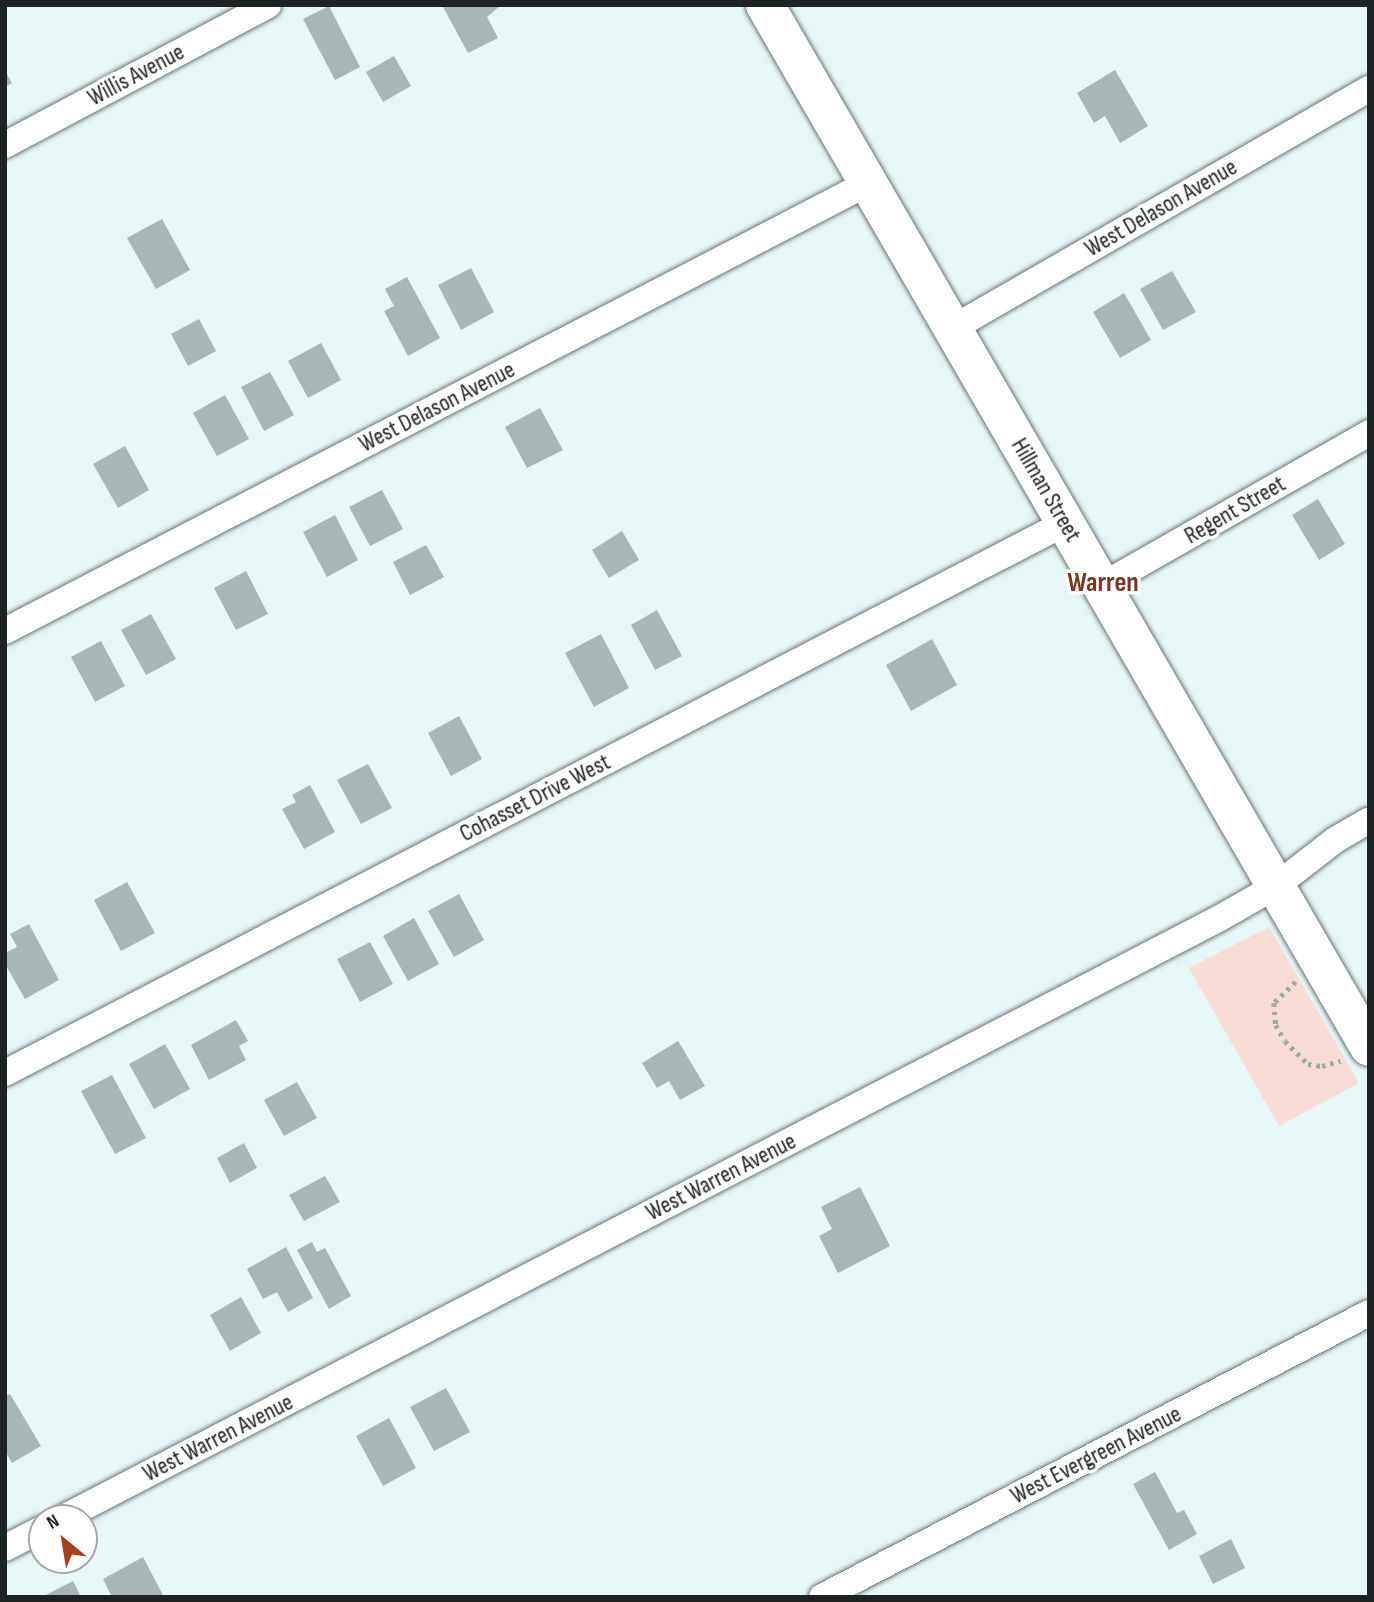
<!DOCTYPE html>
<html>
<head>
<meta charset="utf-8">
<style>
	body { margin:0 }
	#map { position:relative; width:1374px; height:1602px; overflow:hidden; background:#e7f6f6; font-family:"Sofia Sans Condensed",sans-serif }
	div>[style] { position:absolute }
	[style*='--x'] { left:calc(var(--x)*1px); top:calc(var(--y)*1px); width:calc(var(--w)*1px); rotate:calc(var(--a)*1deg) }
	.green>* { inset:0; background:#f6dcd4 }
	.building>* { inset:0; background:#a8b6b7 }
	.path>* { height:4.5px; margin-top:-2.25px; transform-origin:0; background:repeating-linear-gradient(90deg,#9da9a9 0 3.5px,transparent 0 8.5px) }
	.roads { filter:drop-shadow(0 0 2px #677475) drop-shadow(0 0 2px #677475) }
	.street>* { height:26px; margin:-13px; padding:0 13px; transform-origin:13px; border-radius:13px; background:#fff }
	.secondary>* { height:38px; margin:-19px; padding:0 19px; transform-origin:19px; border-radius:19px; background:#fff }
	span { translate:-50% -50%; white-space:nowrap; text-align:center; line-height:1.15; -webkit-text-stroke:7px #fff; paint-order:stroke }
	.street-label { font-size:24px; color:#1d2223 }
	.quarter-label { font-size:28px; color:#793621; font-weight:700 }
	.frame { position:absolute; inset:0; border:7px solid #1d2223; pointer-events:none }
	.north { position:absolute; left:28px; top:1504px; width:70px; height:70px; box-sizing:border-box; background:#fff; border:2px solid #a5a7a7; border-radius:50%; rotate:330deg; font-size:19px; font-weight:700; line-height:28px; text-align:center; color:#1d2223 }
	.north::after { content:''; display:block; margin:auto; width:24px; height:32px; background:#a7401e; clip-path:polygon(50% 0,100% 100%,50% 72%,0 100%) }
</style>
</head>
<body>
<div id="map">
	<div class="green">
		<div style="clip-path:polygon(1269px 927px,1359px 1083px,1279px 1126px,1189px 968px)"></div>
	</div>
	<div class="building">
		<div style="clip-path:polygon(442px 5px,501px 5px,487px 17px,498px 38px,468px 53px)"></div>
		<div style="clip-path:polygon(329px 6px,360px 67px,335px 80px,303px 19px)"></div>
		<div style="clip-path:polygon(394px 56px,411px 86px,383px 102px,366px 72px)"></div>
		<div style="clip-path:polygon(1115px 70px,1148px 126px,1120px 143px,1105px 116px,1094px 123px,1077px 93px)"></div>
		<div style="clip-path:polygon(5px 71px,12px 83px,5px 87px)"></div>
		<div style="clip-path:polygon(162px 219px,190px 270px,156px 289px,127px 238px)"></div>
		<div style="clip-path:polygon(471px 268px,494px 312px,461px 330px,438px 285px)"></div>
		<div style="clip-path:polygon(1172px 271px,1196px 312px,1163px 330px,1140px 289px)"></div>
		<div style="clip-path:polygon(407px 277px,440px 338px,408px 356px,384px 311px,394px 306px,385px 289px)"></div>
		<div style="clip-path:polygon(1124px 293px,1151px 340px,1120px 358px,1093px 312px)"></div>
		<div style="clip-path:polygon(199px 319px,216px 351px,188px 366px,171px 334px)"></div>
		<div style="clip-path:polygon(321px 343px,341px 380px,308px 398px,288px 361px)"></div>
		<div style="clip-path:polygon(270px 372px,294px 415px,264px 431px,241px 387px)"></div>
		<div style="clip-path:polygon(225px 395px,249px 439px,217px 456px,193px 413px)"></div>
		<div style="clip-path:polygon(540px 408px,563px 450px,527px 468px,505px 427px)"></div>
		<div style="clip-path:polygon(125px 446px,149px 490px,118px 508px,93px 464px)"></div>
		<div style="clip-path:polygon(382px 490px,403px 529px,370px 546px,349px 507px)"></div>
		<div style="clip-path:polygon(1318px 499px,1345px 544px,1319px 560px,1292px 515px)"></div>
		<div style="clip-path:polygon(335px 515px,358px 560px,327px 577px,303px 532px)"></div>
		<div style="clip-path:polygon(622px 531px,639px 560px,609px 578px,592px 550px)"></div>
		<div style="clip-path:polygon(426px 545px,444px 577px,410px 595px,393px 562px)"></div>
		<div style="clip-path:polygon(246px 571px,268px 614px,236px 630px,214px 588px)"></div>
		<div style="clip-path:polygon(657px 610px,682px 656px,655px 670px,631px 625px)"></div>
		<div style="clip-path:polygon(151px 614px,176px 659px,146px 675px,121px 630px)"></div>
		<div style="clip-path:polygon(601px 634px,629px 688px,594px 707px,565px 653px)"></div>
		<div style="clip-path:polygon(932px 639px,957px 685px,911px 711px,886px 665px)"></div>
		<div style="clip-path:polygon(101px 641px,125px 686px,95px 702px,71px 657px)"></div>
		<div style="clip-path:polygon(459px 716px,482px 759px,451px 776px,428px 733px)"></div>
		<div style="clip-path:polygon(368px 764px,392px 808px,361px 824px,337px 780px)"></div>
		<div style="clip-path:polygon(310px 785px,335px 832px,304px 849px,282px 809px,296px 802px,292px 795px)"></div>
		<div style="clip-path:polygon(127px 882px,155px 933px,121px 951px,94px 900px)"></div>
		<div style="clip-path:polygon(459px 894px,484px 940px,454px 957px,428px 911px)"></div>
		<div style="clip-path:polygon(414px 918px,439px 964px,408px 981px,383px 936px)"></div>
		<div style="clip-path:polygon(29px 924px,59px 980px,25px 999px,5px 964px,5px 953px,17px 947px,10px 934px)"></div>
		<div style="clip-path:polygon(370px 942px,393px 984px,360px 1002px,337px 959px)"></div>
		<div style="clip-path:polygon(236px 1020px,248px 1041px,239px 1046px,246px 1060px,209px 1080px,191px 1045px)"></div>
		<div style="clip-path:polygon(678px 1041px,705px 1086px,680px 1100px,669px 1081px,657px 1088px,642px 1063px)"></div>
		<div style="clip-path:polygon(165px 1044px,190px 1089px,154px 1109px,129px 1064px)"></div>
		<div style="clip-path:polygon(112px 1075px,146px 1138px,115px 1154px,81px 1091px)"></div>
		<div style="clip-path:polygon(297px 1082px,317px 1118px,284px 1136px,264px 1100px)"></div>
		<div style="clip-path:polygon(244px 1143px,257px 1168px,230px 1183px,217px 1158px)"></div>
		<div style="clip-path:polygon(325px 1176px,340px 1202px,304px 1221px,289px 1195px)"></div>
		<div style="clip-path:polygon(860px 1187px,890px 1246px,838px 1273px,819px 1236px,832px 1229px,821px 1207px)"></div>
		<div style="clip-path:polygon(312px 1242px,317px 1252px,325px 1248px,351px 1296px,329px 1309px,297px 1250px)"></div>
		<div style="clip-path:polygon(286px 1247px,313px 1298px,288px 1312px,277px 1292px,263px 1299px,247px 1269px)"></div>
		<div style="clip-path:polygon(241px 1297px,261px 1333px,230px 1351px,210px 1315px)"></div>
		<div style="clip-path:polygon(446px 1388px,470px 1432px,434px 1451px,410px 1407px)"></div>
		<div style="clip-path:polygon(10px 1394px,41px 1446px,12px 1463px,5px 1451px,5px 1396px)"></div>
		<div style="clip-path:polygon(389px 1418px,416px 1468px,383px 1486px,356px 1436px)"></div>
		<div style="clip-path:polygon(1155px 1472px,1177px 1513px,1184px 1510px,1197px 1534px,1169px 1550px,1133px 1484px)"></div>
		<div style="clip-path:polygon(1231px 1539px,1245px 1568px,1213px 1584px,1199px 1556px)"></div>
		<div style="clip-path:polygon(143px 1557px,164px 1597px,112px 1597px,103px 1579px)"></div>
		<div style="clip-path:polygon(73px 1581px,81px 1597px,42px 1597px)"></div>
	</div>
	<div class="path">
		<div style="--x:1296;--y:982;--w:30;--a:136"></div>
		<div style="--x:1274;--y:1003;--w:22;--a:85"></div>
		<div style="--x:1276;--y:1025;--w:18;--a:61"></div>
		<div style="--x:1285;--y:1041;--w:33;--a:45"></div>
		<div style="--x:1308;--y:1064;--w:14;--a:8"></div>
		<div style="--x:1322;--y:1066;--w:19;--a:-16"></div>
	</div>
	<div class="roads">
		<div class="street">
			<div style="--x:5;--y:145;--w:298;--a:-28"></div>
			<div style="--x:953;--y:328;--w:480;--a:-29.9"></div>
			<div style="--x:1101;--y:586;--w:309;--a:-29.7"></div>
			<div style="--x:5;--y:631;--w:972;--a:-27.43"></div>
			<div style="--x:5;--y:1073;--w:1194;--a:-27.42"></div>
			<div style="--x:63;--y:1518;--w:1303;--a:-27.41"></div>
			<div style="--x:1220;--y:918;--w:64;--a:-29.7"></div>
			<div style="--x:1276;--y:886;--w:75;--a:-37.9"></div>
			<div style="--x:1335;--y:840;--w:39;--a:-30"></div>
			<div style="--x:5;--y:1548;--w:42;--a:-27.2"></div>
			<div style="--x:822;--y:1597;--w:616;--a:-27.44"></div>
		</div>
		<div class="secondary">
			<div style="--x:765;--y:5;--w:1204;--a:59.9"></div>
		</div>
	</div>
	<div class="street-label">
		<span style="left:136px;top:75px;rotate:-28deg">Willis Avenue</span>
		<span style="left:1161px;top:208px;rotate:-30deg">West Delason Avenue</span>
		<span style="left:437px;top:407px;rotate:-27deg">West Delason Avenue</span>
		<span style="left:1046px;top:490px;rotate:60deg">Hillman Street</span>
		<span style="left:1235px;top:510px;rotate:-30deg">Regent Street</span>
		<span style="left:535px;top:798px;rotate:-27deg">Cohasset Drive West</span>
		<span style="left:721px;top:1177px;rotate:-27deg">West Warren Avenue</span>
		<span style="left:218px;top:1438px;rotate:-27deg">West Warren Avenue</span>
		<span style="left:1096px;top:1455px;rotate:-27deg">West Evergreen Avenue</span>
	</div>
	<div class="quarter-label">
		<span style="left:1103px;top:583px">Warren</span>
	</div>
	<div class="frame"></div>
	<div class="north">N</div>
</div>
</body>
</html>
